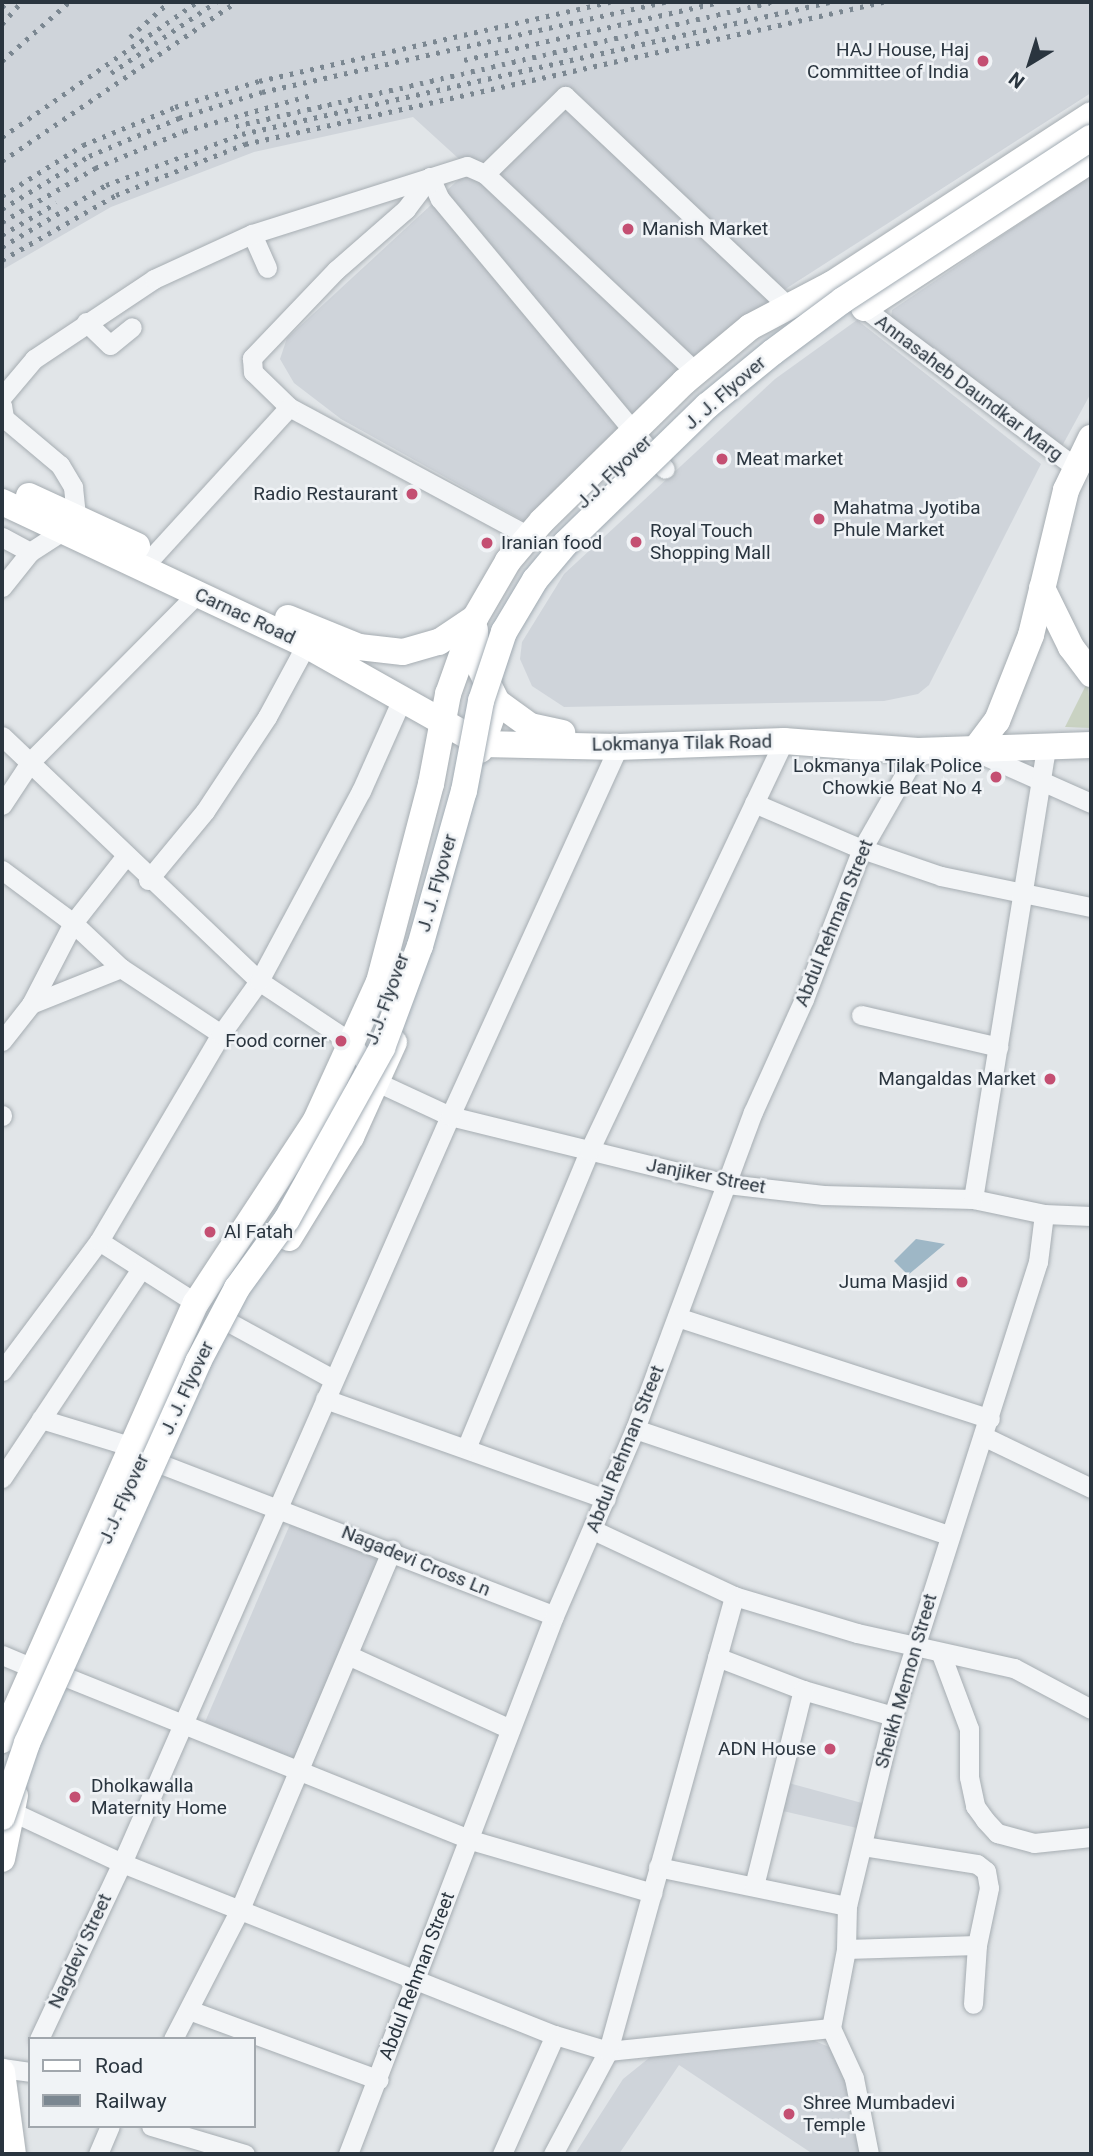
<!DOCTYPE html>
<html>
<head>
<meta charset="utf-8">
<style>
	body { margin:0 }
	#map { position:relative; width:1093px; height:2156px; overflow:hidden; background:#e1e5e8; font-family:Roboto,sans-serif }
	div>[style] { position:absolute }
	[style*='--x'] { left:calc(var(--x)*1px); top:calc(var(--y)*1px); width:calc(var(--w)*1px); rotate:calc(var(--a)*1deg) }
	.built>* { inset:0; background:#cfd4da }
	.green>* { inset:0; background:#c9d2c2 }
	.water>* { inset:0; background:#9eb7c6 }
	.roads { filter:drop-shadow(0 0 2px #a6adb2) drop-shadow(0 0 2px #a6adb2) }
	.minor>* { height:19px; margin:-9.5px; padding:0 9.5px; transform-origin:9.5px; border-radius:9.5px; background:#f3f5f7 }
	.major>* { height:26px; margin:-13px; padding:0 13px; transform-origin:13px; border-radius:13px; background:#fff }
	.rail>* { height:4.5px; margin-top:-2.25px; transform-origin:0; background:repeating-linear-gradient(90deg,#7b8791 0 3.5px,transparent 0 10.5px) }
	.bridges { filter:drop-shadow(0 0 2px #a1abb3) drop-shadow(0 0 2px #a1abb3) }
	.major-bridge>* { height:26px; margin:-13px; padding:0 13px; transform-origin:13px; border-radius:13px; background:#fff }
	.dots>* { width:19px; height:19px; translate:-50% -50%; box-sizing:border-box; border:4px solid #f0f3f6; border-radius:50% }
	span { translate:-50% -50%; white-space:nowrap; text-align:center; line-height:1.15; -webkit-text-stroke:5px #f0f3f6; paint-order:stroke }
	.poi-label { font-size:19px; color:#2a353f }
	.right { translate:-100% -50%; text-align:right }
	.left { translate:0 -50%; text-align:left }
	.street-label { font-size:19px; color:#2a353f }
	.frame { position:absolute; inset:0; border:4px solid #2a353f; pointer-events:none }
	.legend { position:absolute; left:28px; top:2037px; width:228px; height:91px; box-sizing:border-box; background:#f0f3f6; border:2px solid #a1a7ad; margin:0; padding:9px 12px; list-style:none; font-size:21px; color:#2a353f }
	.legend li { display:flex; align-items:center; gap:14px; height:35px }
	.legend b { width:35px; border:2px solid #a1a7ad }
	.north { position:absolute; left:995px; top:28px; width:70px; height:70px; -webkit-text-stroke:5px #f0f3f6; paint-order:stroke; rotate:218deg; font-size:19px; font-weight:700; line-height:28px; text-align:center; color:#2a353f }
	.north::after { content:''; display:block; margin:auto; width:24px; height:32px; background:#2a353f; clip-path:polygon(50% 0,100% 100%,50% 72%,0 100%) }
</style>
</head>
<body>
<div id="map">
	<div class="built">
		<div style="clip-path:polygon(2px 2px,1091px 2px,1091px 93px,787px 288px,686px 371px,529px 524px,341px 419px,294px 383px,280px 359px,287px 338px,470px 169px,413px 117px,254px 152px,111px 207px,2px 270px)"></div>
		<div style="clip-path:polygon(1091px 175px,1091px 393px,1061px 448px,891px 319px,892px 310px)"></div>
		<div style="clip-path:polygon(857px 320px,1041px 464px,929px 685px,918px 694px,884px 701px,564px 707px,532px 686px,520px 659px,522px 642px,564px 574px,775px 379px)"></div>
		<div style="clip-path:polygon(294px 1515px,396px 1559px,307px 1766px,205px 1722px)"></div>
		<div style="clip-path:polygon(785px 1782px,862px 1803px,857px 1828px,774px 1809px)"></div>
		<div style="clip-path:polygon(815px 2041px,836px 2050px,867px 2154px,813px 2154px,679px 2065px,619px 2154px,575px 2154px,623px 2079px,654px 2054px)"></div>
	</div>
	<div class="green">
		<div style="clip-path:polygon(1088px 681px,1091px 728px,1065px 727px)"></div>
	</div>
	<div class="water">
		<div style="clip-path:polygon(916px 1239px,945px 1244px,908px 1275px,894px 1261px)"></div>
	</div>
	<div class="roads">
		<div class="minor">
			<div style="--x:485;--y:174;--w:112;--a:-44.3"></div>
			<div style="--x:565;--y:96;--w:306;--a:43.3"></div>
			<div style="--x:430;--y:177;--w:40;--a:127"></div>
			<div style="--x:406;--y:209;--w:93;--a:138.9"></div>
			<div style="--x:336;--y:270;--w:122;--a:133.7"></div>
			<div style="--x:252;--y:358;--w:14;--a:86"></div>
			<div style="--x:253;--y:372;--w:50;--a:44.2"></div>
			<div style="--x:289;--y:407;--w:272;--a:28.3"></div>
			<div style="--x:430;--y:177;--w:24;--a:66"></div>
			<div style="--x:440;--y:199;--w:351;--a:50.2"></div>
			<div style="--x:252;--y:234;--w:37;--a:66"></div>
			<div style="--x:864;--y:308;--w:264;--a:37"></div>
			<div style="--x:86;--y:322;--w:33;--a:44"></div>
			<div style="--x:110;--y:345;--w:28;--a:-39"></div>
			<div style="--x:2;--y:397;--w:50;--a:-49.9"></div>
			<div style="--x:34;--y:359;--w:144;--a:-33.7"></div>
			<div style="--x:154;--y:279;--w:108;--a:-24.7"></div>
			<div style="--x:252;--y:234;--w:225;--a:-17.6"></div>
			<div style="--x:467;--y:166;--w:20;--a:24"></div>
			<div style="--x:485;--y:174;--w:289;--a:43.2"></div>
			<div style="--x:2;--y:405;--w:13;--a:81"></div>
			<div style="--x:4;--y:418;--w:73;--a:40"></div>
			<div style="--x:60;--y:465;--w:26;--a:59"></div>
			<div style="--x:73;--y:487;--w:28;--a:84"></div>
			<div style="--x:2;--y:537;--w:32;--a:28"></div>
			<div style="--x:154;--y:555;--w:200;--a:-47.6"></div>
			<div style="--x:2;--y:587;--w:45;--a:-51.3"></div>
			<div style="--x:30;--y:552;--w:40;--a:-32.9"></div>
			<div style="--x:2;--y:736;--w:355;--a:43.6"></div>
			<div style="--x:259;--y:981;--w:112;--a:33.7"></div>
			<div style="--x:352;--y:1043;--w:48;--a:56"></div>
			<div style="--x:379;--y:1083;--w:78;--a:24.9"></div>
			<div style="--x:450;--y:1116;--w:285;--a:13.8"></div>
			<div style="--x:727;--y:1184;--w:97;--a:6.5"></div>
			<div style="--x:823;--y:1195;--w:150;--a:1.5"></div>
			<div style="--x:973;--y:1199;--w:73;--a:11.9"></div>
			<div style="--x:1044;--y:1214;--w:47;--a:2.4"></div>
			<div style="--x:974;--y:751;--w:128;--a:24"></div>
			<div style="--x:754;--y:803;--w:117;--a:23.1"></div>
			<div style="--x:862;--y:849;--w:83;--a:18.9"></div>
			<div style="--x:941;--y:876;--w:153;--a:11.7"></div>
			<div style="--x:2;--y:805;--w:53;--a:-56.6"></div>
			<div style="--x:31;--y:761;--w:235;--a:-45.2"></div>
			<div style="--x:2;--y:870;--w:89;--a:36.7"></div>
			<div style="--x:73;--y:923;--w:66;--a:43.2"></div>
			<div style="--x:121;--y:968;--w:120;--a:33.4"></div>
			<div style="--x:148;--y:880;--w:89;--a:-50.4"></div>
			<div style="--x:205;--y:811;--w:113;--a:-56.6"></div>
			<div style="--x:267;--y:717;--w:82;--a:-61.6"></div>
			<div style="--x:31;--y:1004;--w:91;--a:-62.6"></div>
			<div style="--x:73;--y:923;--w:84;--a:-51.8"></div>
			<div style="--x:861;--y:1015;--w:141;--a:13.1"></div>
			<div style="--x:2;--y:1041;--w:47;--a:-51.9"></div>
			<div style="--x:31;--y:1004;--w:97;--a:-21.8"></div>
			<div style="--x:2;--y:1115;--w:1;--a:90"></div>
			<div style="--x:973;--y:1199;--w:459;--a:-80.8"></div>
			<div style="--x:99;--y:1241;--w:115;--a:32.6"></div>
			<div style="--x:677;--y:1317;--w:329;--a:18"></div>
			<div style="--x:232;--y:1324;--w:115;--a:28.6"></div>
			<div style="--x:2;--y:1371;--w:162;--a:-53.3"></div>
			<div style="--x:99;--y:1241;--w:240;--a:-59.5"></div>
			<div style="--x:221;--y:1034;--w:65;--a:-54.4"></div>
			<div style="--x:259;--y:981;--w:216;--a:-61.8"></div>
			<div style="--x:361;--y:791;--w:101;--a:-66"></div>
			<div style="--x:325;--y:1399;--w:298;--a:19.6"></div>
			<div style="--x:41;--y:1419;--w:93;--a:16.9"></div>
			<div style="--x:635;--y:1429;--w:330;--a:18.7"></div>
			<div style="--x:985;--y:1437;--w:118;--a:25.7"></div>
			<div style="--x:467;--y:1446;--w:319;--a:-67.5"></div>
			<div style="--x:589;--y:1151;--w:454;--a:-64.6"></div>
			<div style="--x:161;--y:1464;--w:421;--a:21.1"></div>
			<div style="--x:2;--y:1478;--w:251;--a:-56.4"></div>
			<div style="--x:593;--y:1530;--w:156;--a:25.1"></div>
			<div style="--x:734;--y:1596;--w:128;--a:16.7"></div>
			<div style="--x:857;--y:1633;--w:161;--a:12.6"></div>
			<div style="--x:1014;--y:1668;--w:87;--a:28"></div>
			<div style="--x:941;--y:1654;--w:80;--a:69.5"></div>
			<div style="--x:969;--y:1729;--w:48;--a:90"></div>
			<div style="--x:969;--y:1777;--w:30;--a:78"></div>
			<div style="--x:975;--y:1806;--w:17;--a:54"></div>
			<div style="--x:985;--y:1820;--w:18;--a:47"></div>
			<div style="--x:997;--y:1833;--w:38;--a:15"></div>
			<div style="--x:1034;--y:1843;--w:57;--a:-6"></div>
			<div style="--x:2;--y:1655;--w:33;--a:23"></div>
			<div style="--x:350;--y:1656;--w:176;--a:24.5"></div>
			<div style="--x:717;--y:1657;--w:92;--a:21"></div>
			<div style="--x:803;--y:1690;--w:94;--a:16.1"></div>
			<div style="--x:66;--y:1677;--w:437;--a:21.9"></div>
			<div style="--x:471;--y:1840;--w:189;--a:16.3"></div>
			<div style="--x:2;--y:1807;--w:132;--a:25"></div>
			<div style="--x:122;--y:1863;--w:466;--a:21.7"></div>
			<div style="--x:555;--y:2035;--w:55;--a:16.8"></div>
			<div style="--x:608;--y:2051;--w:224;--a:-5.9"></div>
			<div style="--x:863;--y:1846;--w:115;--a:9"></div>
			<div style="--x:977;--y:1864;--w:11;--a:38"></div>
			<div style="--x:986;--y:1871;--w:17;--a:80"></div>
			<div style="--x:989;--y:1888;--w:58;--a:101.9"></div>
			<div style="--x:977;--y:1945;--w:59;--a:93.9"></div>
			<div style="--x:658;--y:1867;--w:193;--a:11.7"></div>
			<div style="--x:754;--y:1886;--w:202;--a:-76"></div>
			<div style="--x:846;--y:1949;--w:131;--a:-1.7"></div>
			<div style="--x:189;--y:2010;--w:202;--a:20.2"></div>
			<div style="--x:39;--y:2039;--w:195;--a:-64.8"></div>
			<div style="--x:122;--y:1863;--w:816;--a:-66.29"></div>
			<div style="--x:450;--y:1116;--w:405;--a:-65.5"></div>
			<div style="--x:173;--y:2039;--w:146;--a:-62.7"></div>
			<div style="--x:240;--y:1909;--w:390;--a:-67.1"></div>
			<div style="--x:2;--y:2068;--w:28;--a:8"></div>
			<div style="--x:151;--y:2126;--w:98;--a:16.6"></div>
			<div style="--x:98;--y:2154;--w:30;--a:-67"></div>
			<div style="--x:348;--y:2154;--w:576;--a:-69.05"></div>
			<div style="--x:554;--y:1616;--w:204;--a:-66.6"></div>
			<div style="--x:635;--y:1429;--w:338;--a:-69.6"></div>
			<div style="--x:753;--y:1112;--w:124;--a:-65.7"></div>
			<div style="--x:804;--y:999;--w:161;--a:-68.9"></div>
			<div style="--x:862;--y:849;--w:113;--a:-60.3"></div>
			<div style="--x:502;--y:2154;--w:130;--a:-66"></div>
			<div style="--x:553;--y:2154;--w:117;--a:-61.9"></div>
			<div style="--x:608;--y:2051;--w:472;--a:-74.5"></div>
			<div style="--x:869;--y:2154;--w:77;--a:-101.2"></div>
			<div style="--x:854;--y:2078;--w:55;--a:-114.7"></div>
			<div style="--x:831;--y:2028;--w:80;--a:-79.2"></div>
			<div style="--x:846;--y:1949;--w:43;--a:-88.7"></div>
			<div style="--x:847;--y:1906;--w:195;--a:-76.4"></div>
			<div style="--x:893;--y:1716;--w:477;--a:-72.3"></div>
			<div style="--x:1038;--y:1262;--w:48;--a:-82.9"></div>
		</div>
		<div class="major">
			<div style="--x:864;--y:308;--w:271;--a:-33.1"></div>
			<div style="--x:29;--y:496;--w:119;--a:24.8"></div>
			<div style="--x:2;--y:502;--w:336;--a:25.2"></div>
			<div style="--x:306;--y:645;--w:202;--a:29.4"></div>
			<div style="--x:1042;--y:588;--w:66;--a:63.8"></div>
			<div style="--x:1071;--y:647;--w:34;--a:53"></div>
			<div style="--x:288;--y:618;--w:77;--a:22.2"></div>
			<div style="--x:359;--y:647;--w:44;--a:6.5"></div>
			<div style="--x:403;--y:652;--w:37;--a:-16"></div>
			<div style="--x:439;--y:642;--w:43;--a:-33.7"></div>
			<div style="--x:475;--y:630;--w:28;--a:90"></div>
			<div style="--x:475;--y:658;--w:49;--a:63.4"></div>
			<div style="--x:497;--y:702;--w:41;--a:36"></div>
			<div style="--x:530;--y:726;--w:33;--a:12"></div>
			<div style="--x:482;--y:744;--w:136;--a:1.3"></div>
			<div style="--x:618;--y:747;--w:166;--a:-2.1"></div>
			<div style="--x:784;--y:741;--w:134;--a:4.3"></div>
			<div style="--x:918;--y:751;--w:173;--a:-2"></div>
			<div style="--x:480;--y:750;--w:51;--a:-70.5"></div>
			<div style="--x:974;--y:751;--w:38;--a:-53"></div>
			<div style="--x:997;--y:721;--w:92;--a:-68.4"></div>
			<div style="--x:1031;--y:635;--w:149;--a:-76.4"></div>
			<div style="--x:1066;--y:490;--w:58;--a:-64.3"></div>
			<div style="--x:289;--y:1238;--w:119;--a:-58.5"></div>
			<div style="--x:351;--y:1137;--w:104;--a:-65.6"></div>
			<div style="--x:2;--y:1740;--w:478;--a:-66.1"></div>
			<div style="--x:196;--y:1303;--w:219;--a:-56.7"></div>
			<div style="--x:316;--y:1120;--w:152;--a:-65.5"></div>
			<div style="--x:379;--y:982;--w:205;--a:-75.3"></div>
			<div style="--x:431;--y:784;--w:92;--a:-79.3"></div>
			<div style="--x:448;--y:694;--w:81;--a:-70.4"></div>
			<div style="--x:475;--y:618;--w:66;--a:-59.9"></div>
			<div style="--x:508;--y:561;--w:52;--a:-49.6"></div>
			<div style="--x:542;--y:521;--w:199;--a:-44.4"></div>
			<div style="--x:684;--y:382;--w:86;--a:-39.8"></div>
			<div style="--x:750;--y:327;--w:93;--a:-27.7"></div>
			<div style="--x:832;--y:284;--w:309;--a:-33.1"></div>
			<div style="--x:2;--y:1859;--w:65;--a:-78.5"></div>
			<div style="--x:2;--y:2072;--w:83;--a:82.4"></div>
		</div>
	</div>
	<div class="rail">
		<div style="--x:2;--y:7;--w:7;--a:-45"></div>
		<div style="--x:2;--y:24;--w:29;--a:-49"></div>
		<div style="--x:130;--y:37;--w:52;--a:-41.9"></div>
		<div style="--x:464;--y:60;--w:262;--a:-12.8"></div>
		<div style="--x:2;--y:61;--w:89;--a:-41.4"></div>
		<div style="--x:111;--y:73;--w:127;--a:-34.1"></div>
		<div style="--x:236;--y:126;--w:550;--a:-13.03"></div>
		<div style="--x:2;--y:137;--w:237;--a:-34.7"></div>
		<div style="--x:2;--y:161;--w:283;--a:-34.2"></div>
		<div style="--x:2;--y:196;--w:96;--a:-32.2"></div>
		<div style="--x:83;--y:145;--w:100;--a:-22.4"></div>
		<div style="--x:175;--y:107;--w:88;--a:-17.2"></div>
		<div style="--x:259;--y:81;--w:360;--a:-12.7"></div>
		<div style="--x:2;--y:209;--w:102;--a:-31.3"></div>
		<div style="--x:89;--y:156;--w:98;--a:-22.9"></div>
		<div style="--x:179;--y:118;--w:87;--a:-17.4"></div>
		<div style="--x:262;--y:92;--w:414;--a:-12.6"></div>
		<div style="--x:2;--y:222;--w:108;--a:-30.1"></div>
		<div style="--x:95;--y:168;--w:96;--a:-22.6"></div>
		<div style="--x:184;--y:131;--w:132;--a:-15.8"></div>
		<div style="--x:2;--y:235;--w:63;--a:-30.7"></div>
		<div style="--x:2;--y:247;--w:121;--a:-30.8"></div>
		<div style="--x:106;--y:185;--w:145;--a:-20.6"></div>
		<div style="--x:242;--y:134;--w:602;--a:-12.67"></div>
		<div style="--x:2;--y:260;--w:131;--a:-29.7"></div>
		<div style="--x:116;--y:195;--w:139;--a:-21.6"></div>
		<div style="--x:245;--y:144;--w:654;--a:-12.55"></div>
	</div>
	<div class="bridges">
		<div class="major-bridge">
			<div style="--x:2;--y:1817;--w:78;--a:-71.3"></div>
			<div style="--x:27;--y:1743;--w:418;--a:-65.8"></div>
			<div style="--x:198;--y:1362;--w:84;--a:-62.2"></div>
			<div style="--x:237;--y:1288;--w:85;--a:-54.1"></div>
			<div style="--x:287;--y:1219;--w:196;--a:-60.9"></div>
			<div style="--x:382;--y:1048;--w:109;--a:-69.6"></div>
			<div style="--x:420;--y:946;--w:161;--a:-74.2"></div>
			<div style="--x:464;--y:791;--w:92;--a:-79.3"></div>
			<div style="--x:481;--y:701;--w:73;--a:-71.6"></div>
			<div style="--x:504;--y:632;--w:61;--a:-59.2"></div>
			<div style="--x:535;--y:580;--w:48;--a:-50"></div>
			<div style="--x:566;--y:543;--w:197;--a:-44.2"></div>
			<div style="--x:707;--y:406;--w:85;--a:-39.3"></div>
			<div style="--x:773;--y:352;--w:87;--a:-36.6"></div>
			<div style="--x:843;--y:300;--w:296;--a:-33.2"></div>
		</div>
	</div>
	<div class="dots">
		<div style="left:983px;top:61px;background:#c44f72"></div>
		<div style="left:628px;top:229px;background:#c44f72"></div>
		<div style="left:722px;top:459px;background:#c44f72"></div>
		<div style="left:412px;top:494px;background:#c44f72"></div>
		<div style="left:819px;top:519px;background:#c44f72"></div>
		<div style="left:636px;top:542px;background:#c44f72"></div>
		<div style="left:487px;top:543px;background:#c44f72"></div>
		<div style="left:996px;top:777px;background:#c44f72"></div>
		<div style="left:341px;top:1041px;background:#c44f72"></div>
		<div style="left:1050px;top:1079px;background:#c44f72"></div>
		<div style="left:210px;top:1232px;background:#c44f72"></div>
		<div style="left:962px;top:1282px;background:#c44f72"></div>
		<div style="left:830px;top:1749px;background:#c44f72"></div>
		<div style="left:75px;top:1797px;background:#c44f72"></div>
		<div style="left:789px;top:2114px;background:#c44f72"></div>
	</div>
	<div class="poi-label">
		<span class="right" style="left:969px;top:61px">HAJ House, Haj<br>Committee of India</span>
		<span class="left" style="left:642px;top:229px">Manish Market</span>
		<span class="left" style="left:736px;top:459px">Meat market</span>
		<span class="right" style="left:398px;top:494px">Radio Restaurant</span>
		<span class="left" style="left:833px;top:519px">Mahatma Jyotiba<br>Phule Market</span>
		<span class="left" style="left:650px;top:542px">Royal Touch<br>Shopping Mall</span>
		<span class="left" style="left:501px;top:543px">Iranian food</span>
		<span class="right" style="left:982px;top:777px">Lokmanya Tilak Police<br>Chowkie Beat No 4</span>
		<span class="right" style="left:327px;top:1041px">Food corner</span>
		<span class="right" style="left:1036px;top:1079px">Mangaldas Market</span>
		<span class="left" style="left:224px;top:1232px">Al Fatah</span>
		<span class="right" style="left:948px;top:1282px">Juma Masjid</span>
		<span class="right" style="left:816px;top:1749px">ADN House</span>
		<span class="left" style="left:91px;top:1797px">Dholkawalla<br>Maternity Home</span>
		<span class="left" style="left:803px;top:2114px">Shree Mumbadevi<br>Temple</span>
	</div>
	<div class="street-label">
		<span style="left:969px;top:388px;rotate:37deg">Annasaheb Daundkar Marg</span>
		<span style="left:725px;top:393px;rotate:-41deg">J. J. Flyover</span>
		<span style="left:614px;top:472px;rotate:-44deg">J.J. Flyover</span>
		<span style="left:245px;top:616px;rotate:25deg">Carnac Road</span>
		<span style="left:682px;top:743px;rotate:-1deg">Lokmanya Tilak Road</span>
		<span style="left:437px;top:883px;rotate:-74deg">J. J. Flyover</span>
		<span style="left:834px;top:923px;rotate:-68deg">Abdul Rehman Street</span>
		<span style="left:387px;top:999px;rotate:-70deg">J.J. Flyover</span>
		<span style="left:706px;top:1176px;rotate:11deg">Janjiker Street</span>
		<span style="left:187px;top:1388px;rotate:-65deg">J. J. Flyover</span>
		<span style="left:625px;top:1449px;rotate:-68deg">Abdul Rehman Street</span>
		<span style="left:124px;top:1499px;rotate:-66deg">J.J. Flyover</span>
		<span style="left:416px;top:1561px;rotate:22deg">Nagadevi Cross Ln</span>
		<span style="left:906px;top:1681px;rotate:-74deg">Sheikh Memon Street</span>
		<span style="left:80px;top:1951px;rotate:-65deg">Nagdevi Street</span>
		<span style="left:417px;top:1976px;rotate:-69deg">Abdul Rehman Street</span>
	</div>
	<div class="frame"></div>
	<ul class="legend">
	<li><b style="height:9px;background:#fff"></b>Road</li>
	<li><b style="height:9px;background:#7b8791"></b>Railway</li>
	</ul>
	<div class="north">N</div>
</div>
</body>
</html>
